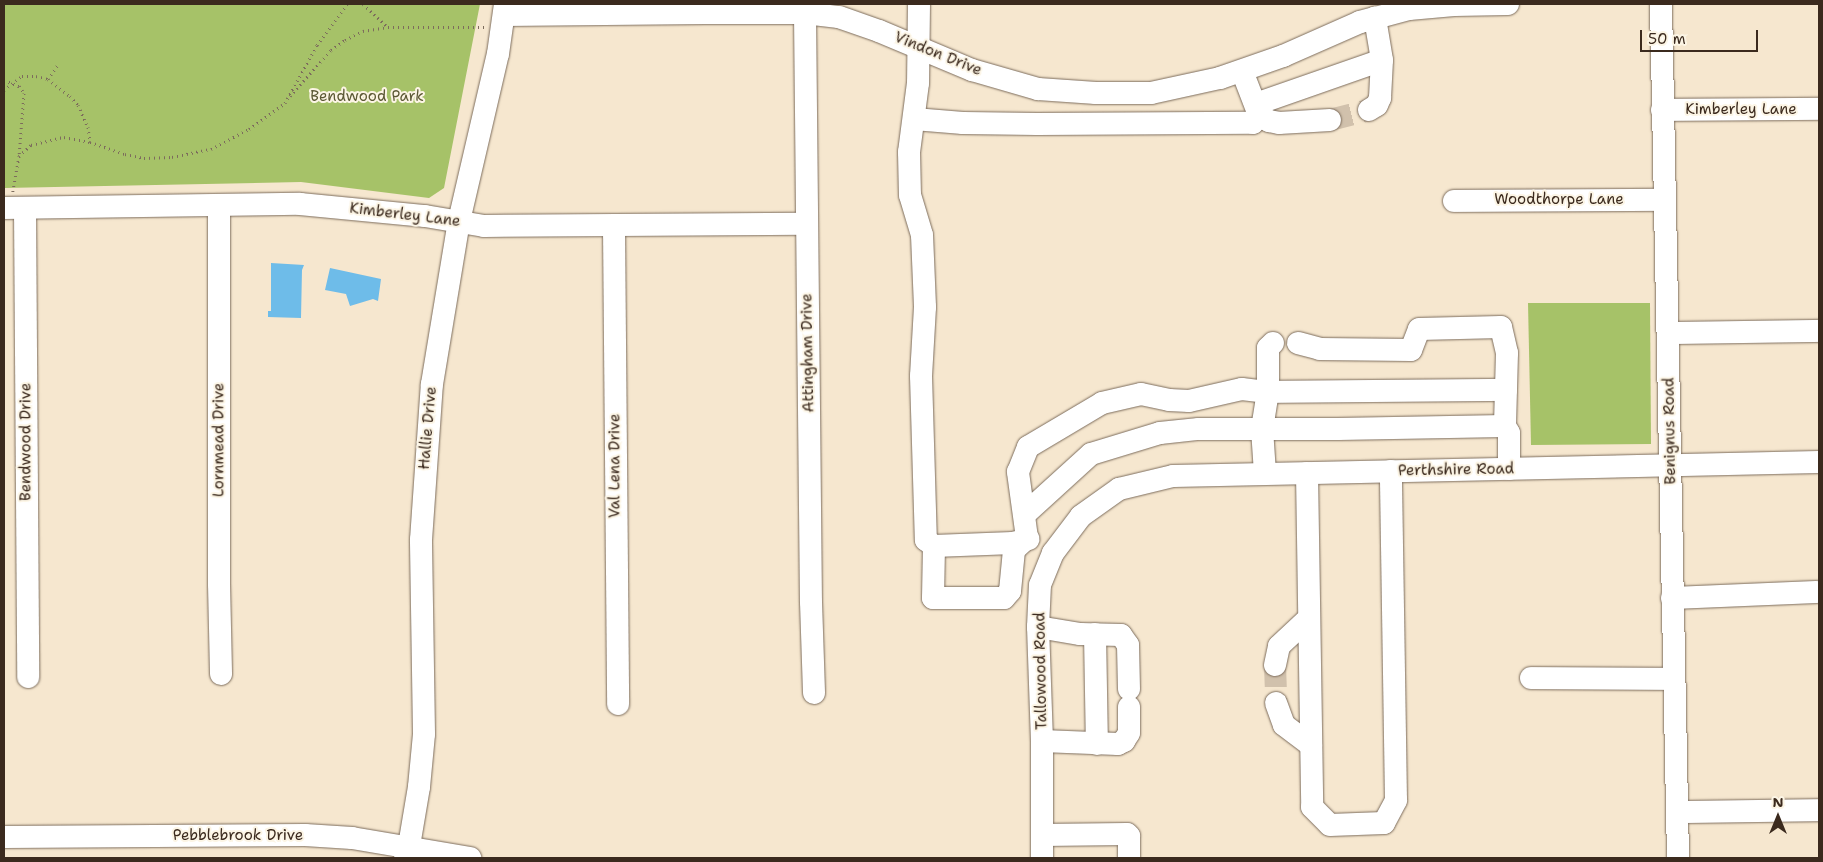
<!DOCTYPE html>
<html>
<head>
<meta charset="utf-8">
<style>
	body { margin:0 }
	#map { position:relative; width:1823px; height:862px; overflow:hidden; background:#f6e7cf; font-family:"Shantell Sans",sans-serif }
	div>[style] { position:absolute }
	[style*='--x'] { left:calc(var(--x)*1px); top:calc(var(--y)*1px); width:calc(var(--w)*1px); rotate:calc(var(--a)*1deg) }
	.green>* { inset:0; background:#a6c268 }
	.water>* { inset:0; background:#6ebce9 }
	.minor-tunnel>* { height:22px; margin-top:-11px; transform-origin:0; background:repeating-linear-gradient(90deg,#d1c1ac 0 22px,transparent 0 33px) }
	.path>* { height:3px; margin-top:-1.5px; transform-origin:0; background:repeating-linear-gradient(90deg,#7c6c5c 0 1px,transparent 0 5px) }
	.roads { filter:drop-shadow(0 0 1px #7c6c5c) drop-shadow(0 0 1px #7c6c5c) }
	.minor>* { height:22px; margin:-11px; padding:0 11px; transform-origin:11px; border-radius:11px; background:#fff }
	span { translate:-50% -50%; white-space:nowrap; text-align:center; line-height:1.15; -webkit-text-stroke:4px #fcf5e5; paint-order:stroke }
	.street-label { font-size:15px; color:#3b2a1e }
	.park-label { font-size:15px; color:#5b5834 }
	.frame { position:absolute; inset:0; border:5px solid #3b2a1e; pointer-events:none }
	.north { position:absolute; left:1753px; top:792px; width:50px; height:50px; -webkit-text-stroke:4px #fcf5e5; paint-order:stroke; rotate:0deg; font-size:14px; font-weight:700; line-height:20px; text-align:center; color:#3b2a1e }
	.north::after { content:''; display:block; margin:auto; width:18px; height:22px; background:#3b2a1e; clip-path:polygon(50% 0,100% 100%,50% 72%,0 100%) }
	.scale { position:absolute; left:1640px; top:30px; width:118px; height:22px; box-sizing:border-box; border:2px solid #3b2a1e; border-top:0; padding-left:6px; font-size:15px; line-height:18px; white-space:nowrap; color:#3b2a1e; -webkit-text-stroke:4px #fcf5e5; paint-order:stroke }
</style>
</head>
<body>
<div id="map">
	<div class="green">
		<div style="clip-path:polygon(4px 4px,480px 4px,444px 188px,429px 198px,301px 182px,4px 188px)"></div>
		<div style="clip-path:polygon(1528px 303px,1650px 303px,1651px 444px,1531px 445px)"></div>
	</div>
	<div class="water">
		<div style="clip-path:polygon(271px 263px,304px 265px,302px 270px,301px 318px,268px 317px,268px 311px,271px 311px)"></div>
		<div style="clip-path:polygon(330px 268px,381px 279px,378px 301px,373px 299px,350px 306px,346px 294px,325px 290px)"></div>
	</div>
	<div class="minor-tunnel">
		<div style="--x:1330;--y:120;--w:40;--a:-14.4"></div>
		<div style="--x:1275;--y:665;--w:38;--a:88"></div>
	</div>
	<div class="path">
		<div style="--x:363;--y:4;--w:34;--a:43"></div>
		<div style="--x:48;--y:79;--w:18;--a:-56"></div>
		<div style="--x:4;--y:80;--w:16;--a:22"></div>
		<div style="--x:19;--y:86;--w:9;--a:54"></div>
		<div style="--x:24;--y:93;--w:63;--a:94.5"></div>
		<div style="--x:19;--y:156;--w:36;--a:100"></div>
		<div style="--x:4;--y:90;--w:23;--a:-38"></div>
		<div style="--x:22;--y:76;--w:14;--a:0"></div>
		<div style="--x:36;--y:76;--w:12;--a:14"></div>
		<div style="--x:48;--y:79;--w:28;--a:38"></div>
		<div style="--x:70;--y:96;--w:12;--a:48"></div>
		<div style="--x:78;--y:105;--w:24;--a:66"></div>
		<div style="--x:88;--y:127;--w:15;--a:82"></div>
		<div style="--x:290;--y:96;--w:62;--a:-48.3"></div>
		<div style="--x:331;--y:50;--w:17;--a:-36"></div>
		<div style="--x:345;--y:40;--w:20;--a:-27"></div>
		<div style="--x:363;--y:31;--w:25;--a:-9"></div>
		<div style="--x:388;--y:27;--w:97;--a:0"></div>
		<div style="--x:19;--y:156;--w:16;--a:-43"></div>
		<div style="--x:31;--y:145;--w:34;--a:-14"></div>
		<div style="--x:64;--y:137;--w:26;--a:11"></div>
		<div style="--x:90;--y:142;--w:37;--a:19"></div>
		<div style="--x:125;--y:154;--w:19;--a:12"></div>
		<div style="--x:144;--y:158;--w:28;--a:-2"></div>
		<div style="--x:172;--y:157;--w:40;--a:-12"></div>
		<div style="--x:211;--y:149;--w:43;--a:-27.8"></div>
		<div style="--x:249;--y:129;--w:44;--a:-35.8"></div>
		<div style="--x:285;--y:103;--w:66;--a:-61.1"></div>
		<div style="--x:317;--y:45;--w:51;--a:-53.8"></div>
	</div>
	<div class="roads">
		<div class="minor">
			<div style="--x:919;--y:4;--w:79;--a:90.7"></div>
			<div style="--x:918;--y:83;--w:70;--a:97.4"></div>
			<div style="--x:909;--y:152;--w:43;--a:88.7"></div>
			<div style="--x:910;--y:195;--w:42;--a:73.3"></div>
			<div style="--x:922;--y:235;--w:72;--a:87.6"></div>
			<div style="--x:925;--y:307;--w:69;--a:93.3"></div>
			<div style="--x:921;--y:376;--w:164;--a:88.3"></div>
			<div style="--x:926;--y:540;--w:10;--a:37"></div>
			<div style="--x:934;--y:546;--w:79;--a:-2.2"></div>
			<div style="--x:1013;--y:543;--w:16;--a:-14"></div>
			<div style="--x:1661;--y:4;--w:854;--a:88.86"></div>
			<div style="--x:805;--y:13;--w:589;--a:89.42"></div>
			<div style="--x:811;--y:602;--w:91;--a:88.1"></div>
			<div style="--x:504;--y:15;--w:201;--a:-0.6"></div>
			<div style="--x:705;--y:13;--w:100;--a:0"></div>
			<div style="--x:805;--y:13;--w:34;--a:7"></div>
			<div style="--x:839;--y:17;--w:42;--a:19.3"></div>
			<div style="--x:879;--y:31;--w:101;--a:22.8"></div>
			<div style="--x:972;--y:70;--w:69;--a:16.1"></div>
			<div style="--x:1038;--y:89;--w:58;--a:3.9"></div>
			<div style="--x:1096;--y:93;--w:55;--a:0"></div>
			<div style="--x:1151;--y:93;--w:71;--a:-12.3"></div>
			<div style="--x:1220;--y:78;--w:67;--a:-19.2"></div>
			<div style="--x:1283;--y:56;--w:84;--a:-23.8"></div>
			<div style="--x:1360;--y:22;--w:51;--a:-14.9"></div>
			<div style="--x:1409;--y:9;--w:45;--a:-5.1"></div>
			<div style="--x:1454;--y:5;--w:54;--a:-1.1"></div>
			<div style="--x:1256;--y:104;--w:133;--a:-19.2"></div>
			<div style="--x:1369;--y:110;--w:9;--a:-32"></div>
			<div style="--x:1377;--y:105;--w:8;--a:-67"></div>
			<div style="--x:1380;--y:98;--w:38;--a:-87"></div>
			<div style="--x:1382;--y:60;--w:43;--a:-99.5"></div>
			<div style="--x:1662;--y:110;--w:157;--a:-0.4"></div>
			<div style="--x:1259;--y:115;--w:12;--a:31"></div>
			<div style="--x:1269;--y:121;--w:10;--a:11"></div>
			<div style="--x:1279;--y:123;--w:51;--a:-3.4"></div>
			<div style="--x:914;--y:119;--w:49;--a:4.7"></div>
			<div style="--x:963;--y:123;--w:74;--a:0.8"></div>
			<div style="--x:1037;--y:124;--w:216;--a:-0.3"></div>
			<div style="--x:1253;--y:123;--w:10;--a:-53"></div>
			<div style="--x:1259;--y:115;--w:47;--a:-111.1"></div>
			<div style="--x:1454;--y:201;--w:211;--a:-0.3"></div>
			<div style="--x:219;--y:205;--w:379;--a:90"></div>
			<div style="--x:219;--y:584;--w:90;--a:88.7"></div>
			<div style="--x:4;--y:208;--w:296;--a:-0.8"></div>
			<div style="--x:300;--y:204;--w:126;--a:5.5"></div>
			<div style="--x:425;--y:216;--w:60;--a:9.6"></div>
			<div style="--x:484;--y:226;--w:322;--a:-0.4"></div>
			<div style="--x:25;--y:208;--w:469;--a:89.6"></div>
			<div style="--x:614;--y:227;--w:477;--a:89.5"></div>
			<div style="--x:1668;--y:333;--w:151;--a:-0.8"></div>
			<div style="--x:1298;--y:343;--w:23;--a:15"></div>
			<div style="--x:1320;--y:349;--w:91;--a:0.6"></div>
			<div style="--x:1411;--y:350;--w:22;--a:-69"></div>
			<div style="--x:1419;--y:329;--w:82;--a:-1.4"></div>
			<div style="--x:1501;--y:327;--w:27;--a:77"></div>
			<div style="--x:1507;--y:353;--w:73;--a:91.6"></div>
			<div style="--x:1505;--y:426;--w:8;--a:60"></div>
			<div style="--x:1509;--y:433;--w:36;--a:90"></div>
			<div style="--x:1265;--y:473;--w:44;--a:-93.9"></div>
			<div style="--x:1262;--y:429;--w:37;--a:-81"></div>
			<div style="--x:1268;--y:392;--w:44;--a:-90"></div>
			<div style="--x:1268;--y:348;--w:7;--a:-45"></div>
			<div style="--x:1307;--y:473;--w:334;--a:89.1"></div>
			<div style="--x:1312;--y:807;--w:25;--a:45"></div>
			<div style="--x:1330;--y:825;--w:54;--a:-2.1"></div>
			<div style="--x:1384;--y:823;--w:26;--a:-62"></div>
			<div style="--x:1396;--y:800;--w:329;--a:-90.9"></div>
			<div style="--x:1025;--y:514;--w:89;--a:-42.3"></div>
			<div style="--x:1091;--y:454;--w:72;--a:-16.9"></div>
			<div style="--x:1160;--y:433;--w:39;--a:-6"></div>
			<div style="--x:1199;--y:429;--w:139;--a:0"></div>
			<div style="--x:1338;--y:429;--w:167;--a:-1"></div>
			<div style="--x:934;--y:546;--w:52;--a:91.1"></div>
			<div style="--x:933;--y:598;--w:71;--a:0"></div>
			<div style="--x:1004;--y:598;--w:9;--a:-49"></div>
			<div style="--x:1010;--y:591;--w:41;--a:-84.4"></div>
			<div style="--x:1014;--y:550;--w:18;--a:-43"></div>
			<div style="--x:1027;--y:538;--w:67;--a:-97.8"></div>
			<div style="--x:1018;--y:472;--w:27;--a:-68"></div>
			<div style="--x:1028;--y:447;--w:86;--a:-30.7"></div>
			<div style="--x:1102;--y:403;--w:40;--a:-13"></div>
			<div style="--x:1141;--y:394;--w:29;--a:12"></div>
			<div style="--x:1169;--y:400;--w:20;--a:3"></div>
			<div style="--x:1189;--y:401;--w:54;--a:-12.8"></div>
			<div style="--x:1242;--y:389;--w:26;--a:7"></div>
			<div style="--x:1268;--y:392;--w:238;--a:-0.5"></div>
			<div style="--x:1672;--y:598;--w:145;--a:-2.4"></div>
			<div style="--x:1038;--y:627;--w:43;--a:9.5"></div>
			<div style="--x:1080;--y:634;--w:41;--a:1.4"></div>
			<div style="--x:1121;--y:635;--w:12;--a:55"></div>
			<div style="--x:1128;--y:645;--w:44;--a:88.7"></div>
			<div style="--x:1095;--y:634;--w:110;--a:89"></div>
			<div style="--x:1275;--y:665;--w:19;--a:-78"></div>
			<div style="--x:1279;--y:646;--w:41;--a:-43"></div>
			<div style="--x:1531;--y:678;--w:143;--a:0.4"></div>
			<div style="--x:1276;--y:703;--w:23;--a:70"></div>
			<div style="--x:1284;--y:725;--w:34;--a:37"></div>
			<div style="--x:1042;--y:741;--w:76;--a:2.3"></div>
			<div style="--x:1118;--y:744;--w:7;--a:-27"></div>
			<div style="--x:1124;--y:741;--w:9;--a:-58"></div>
			<div style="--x:1129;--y:733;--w:26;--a:-90"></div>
			<div style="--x:1679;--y:812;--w:140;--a:-0.8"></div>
			<div style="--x:1042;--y:835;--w:85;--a:-0.7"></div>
			<div style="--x:1127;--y:834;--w:3;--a:45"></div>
			<div style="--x:1129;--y:836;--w:22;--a:90"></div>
			<div style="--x:4;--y:837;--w:301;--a:-0.4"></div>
			<div style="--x:305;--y:835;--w:47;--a:3.7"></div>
			<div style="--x:352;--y:838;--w:120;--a:9.6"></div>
			<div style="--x:405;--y:858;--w:13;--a:-72"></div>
			<div style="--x:409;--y:846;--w:60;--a:-80.4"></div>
			<div style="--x:419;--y:787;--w:53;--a:-84.6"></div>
			<div style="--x:424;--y:734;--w:194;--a:-90.9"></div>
			<div style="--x:421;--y:540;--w:156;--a:-86"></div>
			<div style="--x:432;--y:384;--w:165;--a:-80.6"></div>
			<div style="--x:459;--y:221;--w:171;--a:-76.9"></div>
			<div style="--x:498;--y:54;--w:50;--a:-82"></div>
			<div style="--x:1042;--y:858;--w:117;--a:-90"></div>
			<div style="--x:1042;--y:741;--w:114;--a:-92"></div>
			<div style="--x:1038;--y:627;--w:42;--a:-87.3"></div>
			<div style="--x:1040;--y:585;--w:35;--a:-68"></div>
			<div style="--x:1053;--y:553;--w:46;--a:-52.9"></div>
			<div style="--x:1081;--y:516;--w:47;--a:-35.4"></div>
			<div style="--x:1119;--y:489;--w:56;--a:-13.5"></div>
			<div style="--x:1173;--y:476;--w:646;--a:-1.24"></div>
		</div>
	</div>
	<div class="street-label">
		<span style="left:938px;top:54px;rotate:22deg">Vindon Drive</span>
		<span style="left:1741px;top:110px">Kimberley Lane</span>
		<span style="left:1559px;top:200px">Woodthorpe Lane</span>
		<span style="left:405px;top:215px;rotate:7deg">Kimberley Lane</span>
		<span style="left:808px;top:353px;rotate:-91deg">Attingham Drive</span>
		<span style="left:428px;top:428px;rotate:-85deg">Hallie Drive</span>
		<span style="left:1670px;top:431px;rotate:-91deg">Benignus Road</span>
		<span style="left:219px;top:440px;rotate:-90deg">Lornmead Drive</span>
		<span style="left:26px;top:442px;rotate:-90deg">Bendwood Drive</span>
		<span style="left:615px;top:466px;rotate:-90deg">Val Lena Drive</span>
		<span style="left:1456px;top:470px;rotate:-1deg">Perthshire Road</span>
		<span style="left:1041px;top:671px;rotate:-91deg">Tallowood Road</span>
		<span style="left:238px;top:836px">Pebblebrook Drive</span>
	</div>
	<div class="park-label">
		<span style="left:367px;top:97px">Bendwood Park</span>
	</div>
	<div class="frame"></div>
	<div class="north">N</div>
	<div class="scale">50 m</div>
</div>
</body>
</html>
